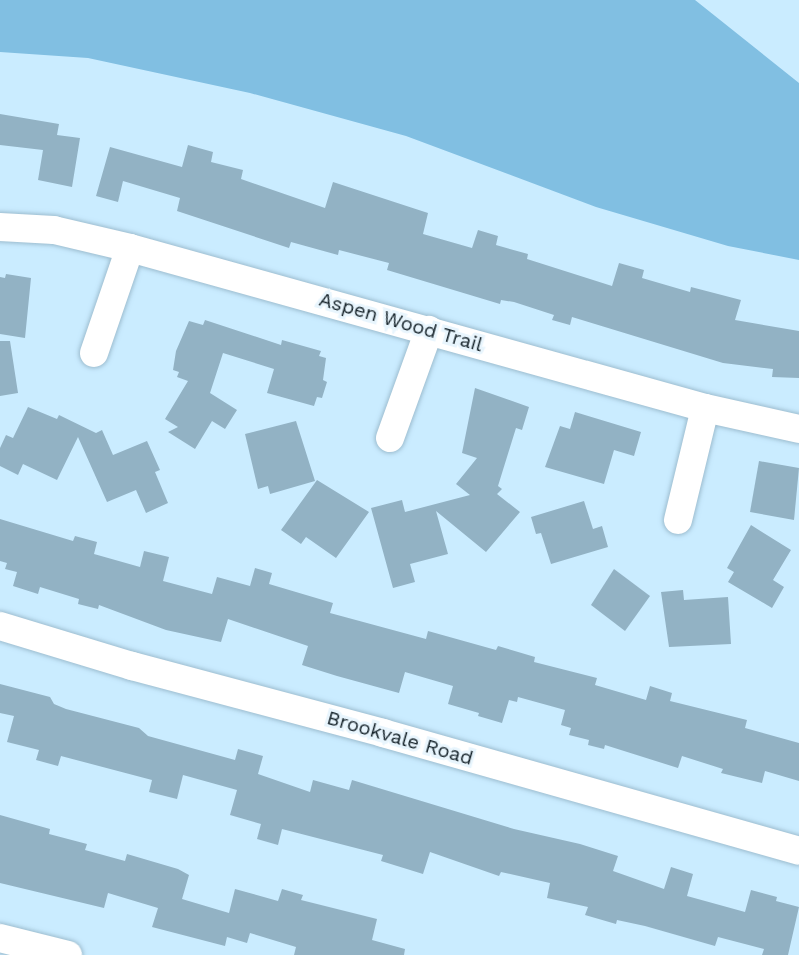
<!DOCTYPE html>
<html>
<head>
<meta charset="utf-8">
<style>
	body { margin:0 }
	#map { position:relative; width:799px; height:955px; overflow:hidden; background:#caecff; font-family:"Work Sans",sans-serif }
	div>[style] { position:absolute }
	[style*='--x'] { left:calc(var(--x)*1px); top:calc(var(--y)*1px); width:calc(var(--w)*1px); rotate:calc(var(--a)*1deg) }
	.green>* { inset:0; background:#81bfe2 }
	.building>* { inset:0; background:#92b2c4 }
	.roads { filter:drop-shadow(0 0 2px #9dbdd0) drop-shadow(0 0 2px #9dbdd0) }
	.minor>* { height:28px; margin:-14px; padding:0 14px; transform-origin:14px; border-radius:14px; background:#fff }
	span { translate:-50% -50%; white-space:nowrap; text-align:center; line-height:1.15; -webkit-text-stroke:6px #e8f5fd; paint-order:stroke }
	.street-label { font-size:20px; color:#16232a }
</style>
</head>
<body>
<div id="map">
	<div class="green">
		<div style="clip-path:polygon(0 0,695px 0,799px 83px,799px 260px,728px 246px,596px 207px,406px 136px,250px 93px,88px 58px,0 52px)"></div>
	</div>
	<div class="building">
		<div style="clip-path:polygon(0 114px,59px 124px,57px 135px,80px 138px,72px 187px,38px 180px,43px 150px,0 145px)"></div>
		<div style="clip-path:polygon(188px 145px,213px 152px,211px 162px,243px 170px,241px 179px,325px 208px,333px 182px,428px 213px,423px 234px,472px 248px,478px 230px,498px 236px,496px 245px,528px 254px,527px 259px,612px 286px,619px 263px,644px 270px,642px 278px,690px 292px,691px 287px,741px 300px,735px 320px,799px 331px,799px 378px,772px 377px,773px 369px,723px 363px,572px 317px,570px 325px,552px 320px,554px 315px,514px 302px,501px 300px,500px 304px,387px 270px,389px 263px,339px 250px,338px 255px,291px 242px,289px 248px,177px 211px,180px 198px,123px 181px,118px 202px,96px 196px,110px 147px,182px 167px)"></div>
		<div style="clip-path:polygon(6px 274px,31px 278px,25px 338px,0 334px,0 277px,5px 278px)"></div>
		<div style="clip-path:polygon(205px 320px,281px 345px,282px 340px,321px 351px,319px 356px,326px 358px,323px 380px,327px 382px,322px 398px,317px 397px,314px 406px,267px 393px,274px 369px,223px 353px,210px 393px,237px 410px,225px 429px,212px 421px,195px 449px,168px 432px,178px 427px,165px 419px,188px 381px,177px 377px,179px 372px,173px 370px,176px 351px,189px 321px,203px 325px)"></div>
		<div style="clip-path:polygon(0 341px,10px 341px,18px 393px,0 396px)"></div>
		<div style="clip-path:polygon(475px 388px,529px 407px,522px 430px,516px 428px,498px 486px,502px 489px,497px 494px,520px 512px,486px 552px,436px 511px,448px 554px,410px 564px,415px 582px,393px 588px,371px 508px,402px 500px,405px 512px,470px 495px,456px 484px,477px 458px,462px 453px)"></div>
		<div style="clip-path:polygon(28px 407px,57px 419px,59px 415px,96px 433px,102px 430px,113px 455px,147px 441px,160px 470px,155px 472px,168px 503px,146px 513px,136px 490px,107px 502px,78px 437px,57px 480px,23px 464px,18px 475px,0 466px,0 448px,6px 435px,13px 438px)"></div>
		<div style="clip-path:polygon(575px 412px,641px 432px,634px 456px,614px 450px,604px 484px,545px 467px,560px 426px,570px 429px)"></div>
		<div style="clip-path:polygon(296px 421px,315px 481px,270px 494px,268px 486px,258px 489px,245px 434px)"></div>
		<div style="clip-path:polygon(759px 461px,799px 468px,794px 520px,750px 512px)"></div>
		<div style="clip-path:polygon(317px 480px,369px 512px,336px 558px,306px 537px,301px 544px,281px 530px)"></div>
		<div style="clip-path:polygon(584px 501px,593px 529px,602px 526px,608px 547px,551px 564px,541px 533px,536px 534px,531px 517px)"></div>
		<div style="clip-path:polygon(0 519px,73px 541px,75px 536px,97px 542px,94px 554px,140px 567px,144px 551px,169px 557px,163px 581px,212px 594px,217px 577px,250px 586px,255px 568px,272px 573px,269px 584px,333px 603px,330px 613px,426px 639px,428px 631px,496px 650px,498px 646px,535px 657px,534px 662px,597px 678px,595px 685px,646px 700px,650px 686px,672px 693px,670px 701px,747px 720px,745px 728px,799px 743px,799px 781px,765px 771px,762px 783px,721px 773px,723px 769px,682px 756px,678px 768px,605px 745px,604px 749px,588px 745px,589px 740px,569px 735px,571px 728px,561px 725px,565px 710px,518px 697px,517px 702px,509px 700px,502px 723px,478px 716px,479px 713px,448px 704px,453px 686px,405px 672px,399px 693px,337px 676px,302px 665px,308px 646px,228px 619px,221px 642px,166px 630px,99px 605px,98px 609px,78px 604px,79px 599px,40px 587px,38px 594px,13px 586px,17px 572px,5px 569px,7px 563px,0 561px)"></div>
		<div style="clip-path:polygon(751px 525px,791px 550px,773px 580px,784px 587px,772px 608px,728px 582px,734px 572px,727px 568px)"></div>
		<div style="clip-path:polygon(614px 569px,650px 596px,625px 631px,591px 605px)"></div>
		<div style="clip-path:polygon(683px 590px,684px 600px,728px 597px,731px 644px,669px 647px,661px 592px)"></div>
		<div style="clip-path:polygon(0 684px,50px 697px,54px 704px,66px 709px,139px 728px,148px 736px,235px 760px,238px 749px,263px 756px,258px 774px,310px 792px,313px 780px,349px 790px,352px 780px,514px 829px,580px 844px,618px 856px,613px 871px,664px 889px,671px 867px,693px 874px,687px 896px,745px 912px,751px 890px,777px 897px,776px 901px,799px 907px,788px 955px,762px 955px,764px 949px,718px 937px,715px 946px,645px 926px,617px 920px,616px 924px,585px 915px,588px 907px,547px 898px,550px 883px,501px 872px,499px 876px,430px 852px,423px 874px,381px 861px,383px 855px,282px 829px,278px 845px,257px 839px,261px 824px,230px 815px,237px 790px,183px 775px,177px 799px,149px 792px,152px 780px,61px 756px,58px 766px,36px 760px,39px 750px,7px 742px,14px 716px,0 713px)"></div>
		<div style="clip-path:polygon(0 815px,50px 829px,49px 834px,87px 844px,85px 850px,125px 861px,127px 854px,178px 869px,189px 875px,182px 899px,229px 913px,235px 889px,278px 901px,282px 889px,303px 895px,301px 900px,377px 919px,372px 940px,405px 949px,404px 955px,294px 955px,296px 947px,250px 933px,247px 943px,227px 937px,225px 946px,152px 927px,158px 908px,108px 893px,104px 908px,0 883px)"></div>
	</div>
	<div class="roads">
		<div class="minor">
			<div style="--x:0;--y:227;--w:54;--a:3.2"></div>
			<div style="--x:54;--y:230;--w:78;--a:13.3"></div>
			<div style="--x:130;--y:248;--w:597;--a:15.55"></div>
			<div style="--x:705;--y:408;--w:96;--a:12.6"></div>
			<div style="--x:94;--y:353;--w:111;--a:-71.1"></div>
			<div style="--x:390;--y:438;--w:115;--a:-70.1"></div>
			<div style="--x:678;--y:520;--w:115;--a:-76.4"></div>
			<div style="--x:0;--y:626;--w:138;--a:16.9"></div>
			<div style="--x:132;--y:666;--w:260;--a:14.9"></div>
			<div style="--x:383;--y:733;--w:432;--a:15.8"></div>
			<div style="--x:0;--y:938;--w:70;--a:14"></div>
		</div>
	</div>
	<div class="street-label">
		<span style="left:401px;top:322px;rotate:16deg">Aspen Wood Trail</span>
		<span style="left:400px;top:738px;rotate:16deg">Brookvale Road</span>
	</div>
</div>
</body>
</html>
